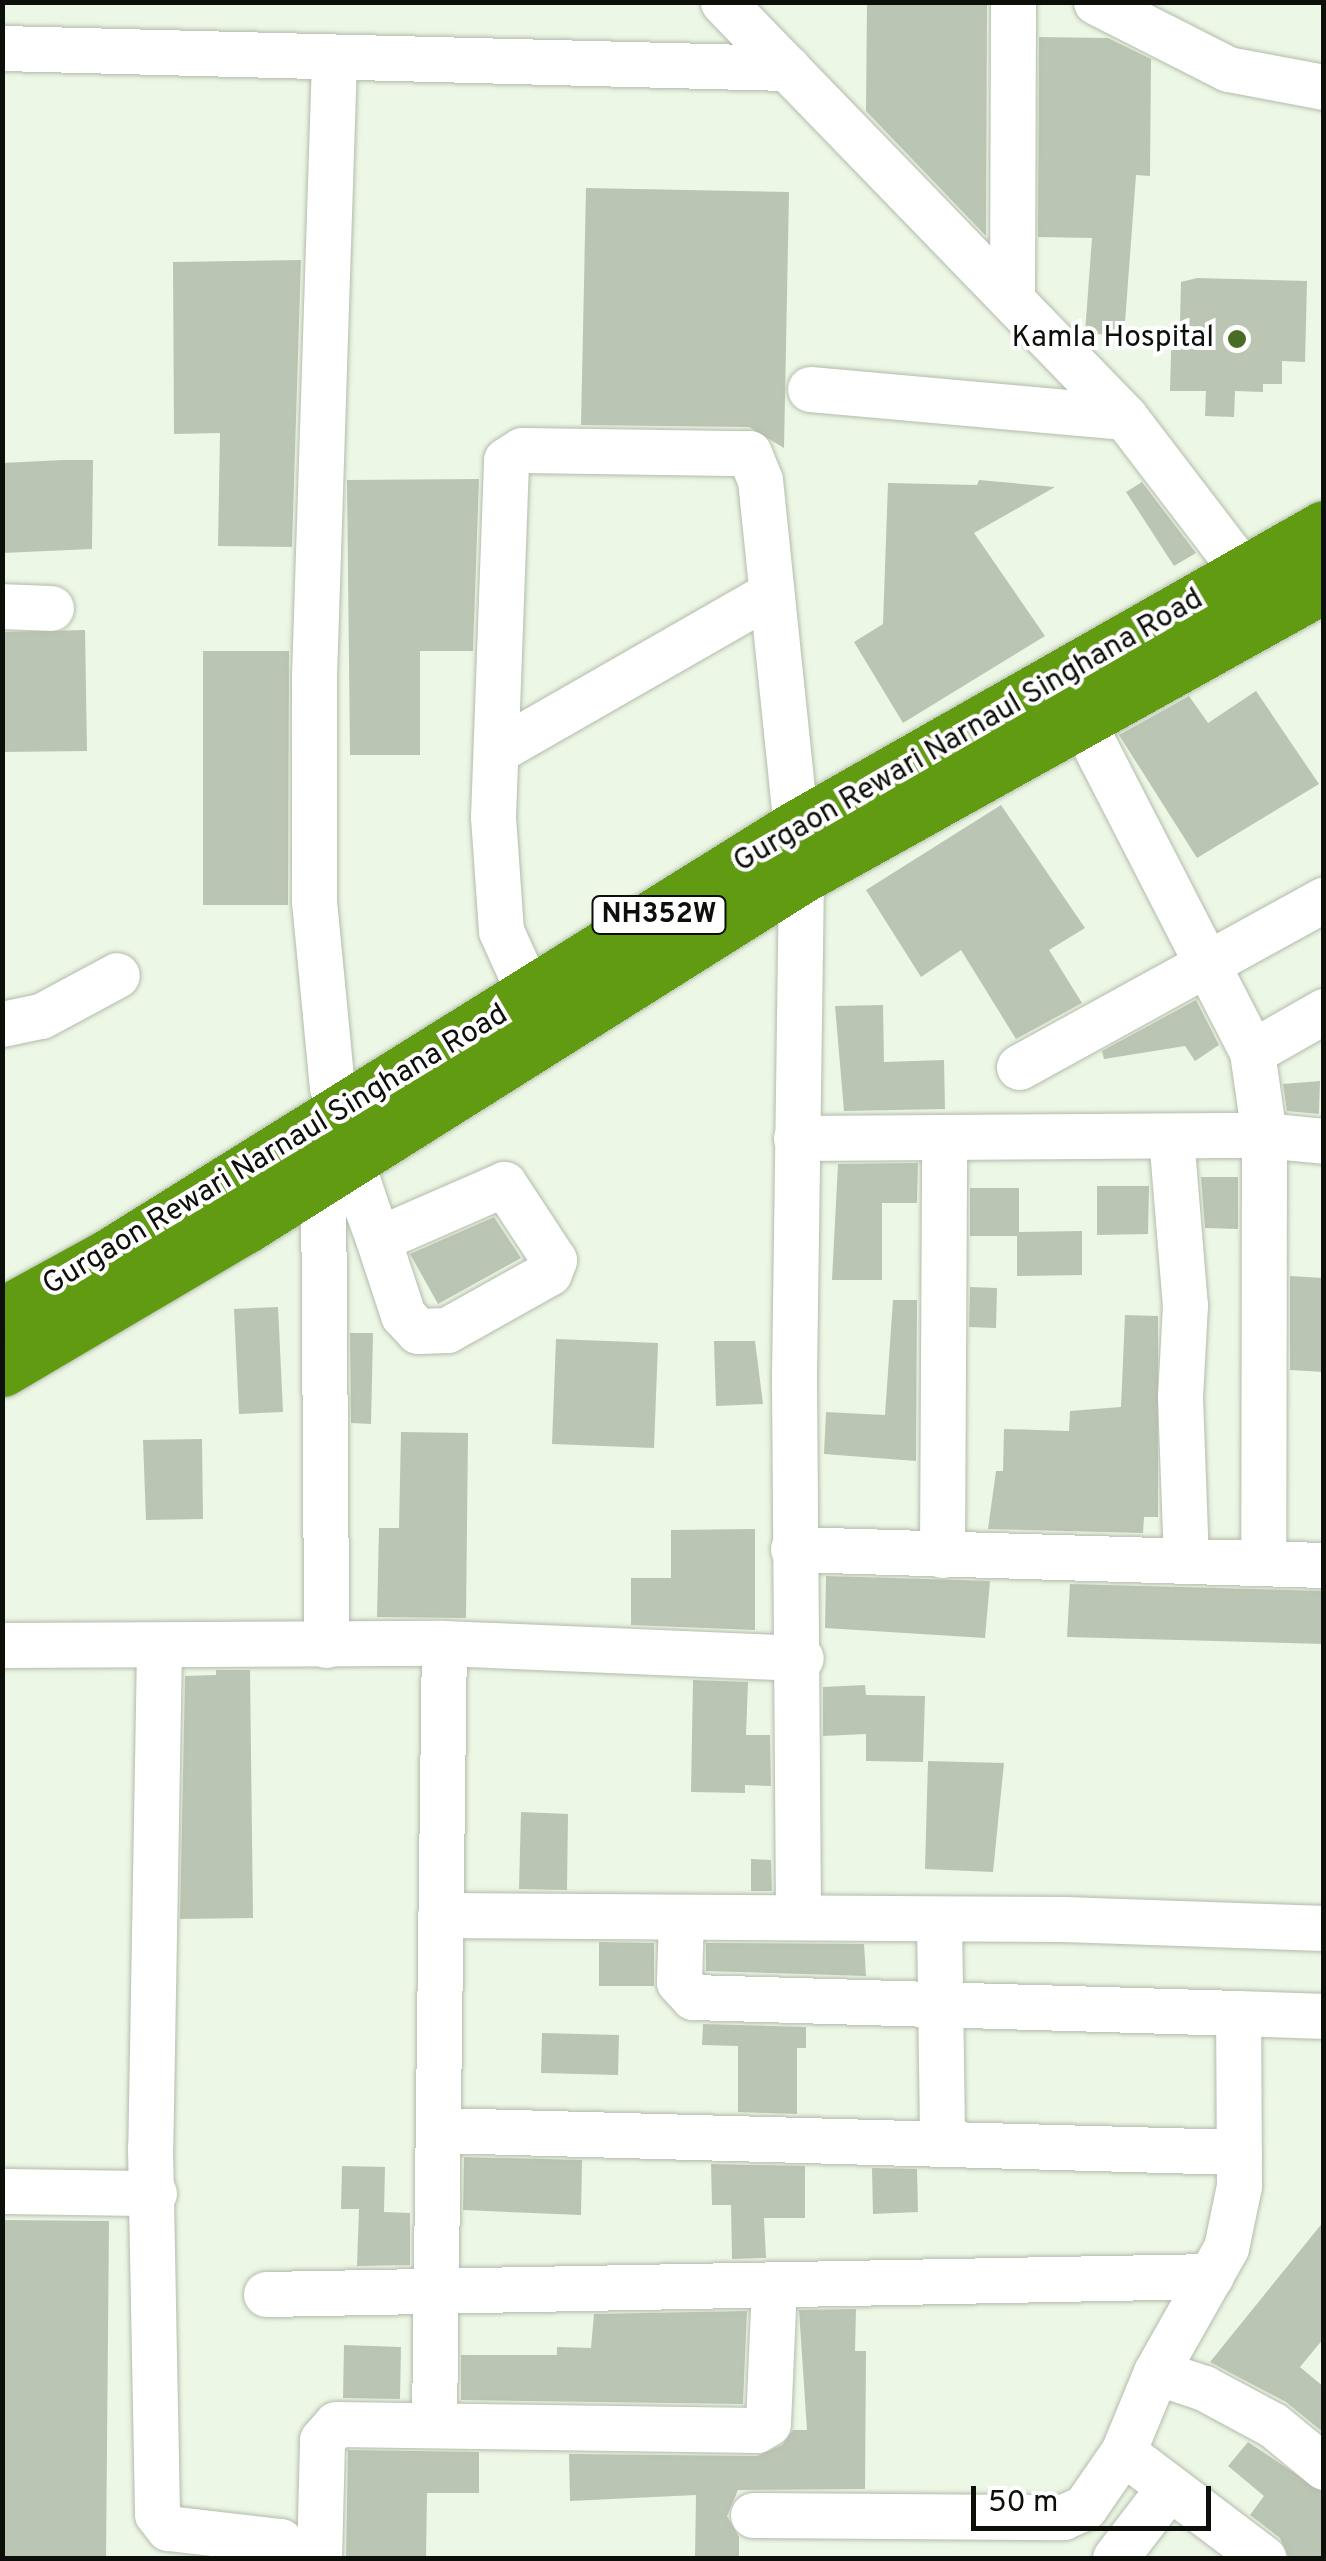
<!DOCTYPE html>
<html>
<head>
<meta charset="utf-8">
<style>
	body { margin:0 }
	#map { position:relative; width:1326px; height:2561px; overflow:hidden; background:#edf7e6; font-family:Overpass,sans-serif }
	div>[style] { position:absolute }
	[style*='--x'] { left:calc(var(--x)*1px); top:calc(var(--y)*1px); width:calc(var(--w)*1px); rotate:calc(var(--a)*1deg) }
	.building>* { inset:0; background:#bbc5b4 }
	.roads { filter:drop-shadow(0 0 2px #b2bcab) drop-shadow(0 0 2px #b2bcab) }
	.minor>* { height:45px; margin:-22.5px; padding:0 22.5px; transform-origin:22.5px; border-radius:22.5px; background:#fff }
	.highway>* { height:55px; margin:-27.5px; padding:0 27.5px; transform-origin:27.5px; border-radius:27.5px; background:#609b12 }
	.dots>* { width:28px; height:28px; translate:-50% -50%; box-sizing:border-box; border:5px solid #fff; border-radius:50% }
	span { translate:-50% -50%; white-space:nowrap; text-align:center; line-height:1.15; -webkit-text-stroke:8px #fff; paint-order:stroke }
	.shield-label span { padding:2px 8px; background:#fff; border:2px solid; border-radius:8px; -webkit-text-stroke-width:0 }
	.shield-label { font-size:28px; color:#0d100a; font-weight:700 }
	.poi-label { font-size:30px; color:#0d100a }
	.right { translate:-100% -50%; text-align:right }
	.street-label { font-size:30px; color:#0d100a }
	.frame { position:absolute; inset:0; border:5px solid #0d100a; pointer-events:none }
	.scale { position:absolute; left:971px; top:2486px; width:240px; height:45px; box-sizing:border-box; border:5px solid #0d100a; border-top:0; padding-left:12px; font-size:30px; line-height:35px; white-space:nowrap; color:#0d100a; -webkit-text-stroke:8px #fff; paint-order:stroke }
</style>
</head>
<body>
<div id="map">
	<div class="building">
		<div style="clip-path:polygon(867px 2px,987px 2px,986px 236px,866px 111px)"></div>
		<div style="clip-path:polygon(1039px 37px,1108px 38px,1151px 59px,1150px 176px,1136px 175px,1124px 336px,1085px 333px,1092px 238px,1038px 237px)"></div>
		<div style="clip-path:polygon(586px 188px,789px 192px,784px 448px,749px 427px,581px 425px)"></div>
		<div style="clip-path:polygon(301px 260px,292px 547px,218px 546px,220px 433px,174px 434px,173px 262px)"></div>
		<div style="clip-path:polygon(1197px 278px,1307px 281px,1305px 362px,1282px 361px,1282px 384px,1263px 384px,1263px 392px,1235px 391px,1234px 417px,1205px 416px,1206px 391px,1170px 391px,1172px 322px,1180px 322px,1181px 282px)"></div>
		<div style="clip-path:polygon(63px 460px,93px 460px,92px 549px,2px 553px,2px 463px)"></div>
		<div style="clip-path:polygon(479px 479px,473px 651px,420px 651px,420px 755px,350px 755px,347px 480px)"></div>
		<div style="clip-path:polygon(979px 480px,1055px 487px,974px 533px,1045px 636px,903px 723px,854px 642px,883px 624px,888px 483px,977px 485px)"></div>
		<div style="clip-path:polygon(1142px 482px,1196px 553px,1174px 566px,1126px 492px)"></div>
		<div style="clip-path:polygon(85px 630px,87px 751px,2px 752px,2px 632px)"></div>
		<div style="clip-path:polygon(203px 651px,289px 651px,288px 905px,203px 905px)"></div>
		<div style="clip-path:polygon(1256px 691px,1319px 784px,1197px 858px,1119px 735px,1189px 696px,1208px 723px)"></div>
		<div style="clip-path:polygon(1001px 805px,1085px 928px,1049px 950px,1082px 1003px,1016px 1039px,961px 950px,921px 977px,866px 890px)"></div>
		<div style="clip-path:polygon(1196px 1000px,1219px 1045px,1195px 1061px,1185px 1046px,1104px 1059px,1102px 1051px)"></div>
		<div style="clip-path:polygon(883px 1005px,884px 1062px,944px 1060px,945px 1109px,844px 1111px,835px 1006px)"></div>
		<div style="clip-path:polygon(1320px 1081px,1319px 1114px,1287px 1111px,1283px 1084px)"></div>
		<div style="clip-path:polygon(918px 1163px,917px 1203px,882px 1203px,882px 1280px,832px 1280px,838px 1164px)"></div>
		<div style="clip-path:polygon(1201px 1177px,1238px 1177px,1238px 1229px,1205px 1228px)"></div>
		<div style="clip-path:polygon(1097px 1186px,1149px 1186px,1148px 1234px,1097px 1235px)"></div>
		<div style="clip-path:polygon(970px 1188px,1019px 1188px,1019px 1232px,1082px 1231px,1082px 1275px,1017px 1276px,1017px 1236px,970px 1236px)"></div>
		<div style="clip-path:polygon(494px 1217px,521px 1258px,438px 1304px,410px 1254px)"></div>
		<div style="clip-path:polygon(1290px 1276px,1324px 1278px,1324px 1372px,1290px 1370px)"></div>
		<div style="clip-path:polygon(970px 1287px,997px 1288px,996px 1328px,969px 1327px)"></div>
		<div style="clip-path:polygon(893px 1300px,917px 1300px,916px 1461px,824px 1454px,826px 1412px,885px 1415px)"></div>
		<div style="clip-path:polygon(278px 1307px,283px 1412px,239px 1414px,234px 1309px)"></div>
		<div style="clip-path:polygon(1125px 1315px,1158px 1316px,1158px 1517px,1144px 1517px,1143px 1533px,988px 1529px,996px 1471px,1003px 1471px,1004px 1429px,1069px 1431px,1070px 1411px,1121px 1407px)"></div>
		<div style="clip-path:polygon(350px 1333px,373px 1333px,371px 1424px,351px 1423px)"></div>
		<div style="clip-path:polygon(556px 1339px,658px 1343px,654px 1448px,552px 1444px)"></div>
		<div style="clip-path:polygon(714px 1341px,755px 1341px,763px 1404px,716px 1406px)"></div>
		<div style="clip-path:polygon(401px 1432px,468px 1433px,466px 1618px,377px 1617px,379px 1528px,399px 1528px)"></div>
		<div style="clip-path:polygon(202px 1439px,203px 1519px,146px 1520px,143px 1440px)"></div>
		<div style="clip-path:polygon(755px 1529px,755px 1630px,631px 1625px,631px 1578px,671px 1578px,671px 1530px)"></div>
		<div style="clip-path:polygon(826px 1576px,990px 1581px,985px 1638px,825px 1628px)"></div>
		<div style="clip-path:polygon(1070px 1584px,1324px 1591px,1324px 1644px,1067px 1637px)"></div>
		<div style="clip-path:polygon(216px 1670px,250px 1670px,253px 1918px,180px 1919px,185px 1676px,216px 1675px)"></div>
		<div style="clip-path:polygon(693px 1680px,748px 1682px,746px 1735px,770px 1735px,771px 1786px,745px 1785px,745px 1793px,691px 1792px)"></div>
		<div style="clip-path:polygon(865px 1685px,866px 1695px,925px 1696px,923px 1762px,866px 1761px,866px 1734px,823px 1736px,823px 1687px)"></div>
		<div style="clip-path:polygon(928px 1761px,1004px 1763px,993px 1872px,925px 1869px)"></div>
		<div style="clip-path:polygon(521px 1812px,568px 1814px,567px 1890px,519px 1889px)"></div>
		<div style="clip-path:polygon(751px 1859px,771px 1860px,772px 1891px,751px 1891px)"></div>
		<div style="clip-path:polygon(599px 1942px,654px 1943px,654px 1986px,599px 1986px)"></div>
		<div style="clip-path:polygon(706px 1943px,864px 1944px,866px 1976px,706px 1971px)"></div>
		<div style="clip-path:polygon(703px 2024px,806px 2027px,806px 2048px,797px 2048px,797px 2114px,738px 2112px,738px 2046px,702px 2045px)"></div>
		<div style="clip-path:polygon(542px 2033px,619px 2035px,618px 2075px,541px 2073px)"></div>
		<div style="clip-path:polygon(464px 2157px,582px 2160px,581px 2215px,463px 2210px)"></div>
		<div style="clip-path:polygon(711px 2164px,805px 2166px,805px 2218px,764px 2218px,766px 2258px,732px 2259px,731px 2205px,712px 2205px)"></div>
		<div style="clip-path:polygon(342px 2166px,385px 2167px,384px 2212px,410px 2213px,410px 2265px,357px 2266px,359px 2209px,341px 2209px)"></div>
		<div style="clip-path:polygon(872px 2168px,917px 2169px,918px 2212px,873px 2214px)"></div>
		<div style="clip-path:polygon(2px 2220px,109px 2221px,106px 2558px,2px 2558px)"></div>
		<div style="clip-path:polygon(1324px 2221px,1324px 2338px,1300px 2367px,1324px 2387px,1324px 2433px,1286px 2402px,1210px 2362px)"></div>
		<div style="clip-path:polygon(856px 2309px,855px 2351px,866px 2351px,865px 2489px,738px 2490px,727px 2516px,739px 2537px,739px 2558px,695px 2558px,696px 2495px,570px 2501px,569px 2454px,757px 2456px,782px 2445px,793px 2430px,807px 2430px,799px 2310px)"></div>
		<div style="clip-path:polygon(747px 2311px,743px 2404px,461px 2400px,461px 2355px,557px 2355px,557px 2347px,591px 2348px,594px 2314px)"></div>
		<div style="clip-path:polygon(344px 2345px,401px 2347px,400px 2399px,343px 2398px)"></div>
		<div style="clip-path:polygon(1248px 2442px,1324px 2493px,1324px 2558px,1289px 2558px,1280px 2538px,1250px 2515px,1264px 2496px,1228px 2466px)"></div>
		<div style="clip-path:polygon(348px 2450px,479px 2452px,479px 2493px,427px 2493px,426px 2558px,346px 2558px)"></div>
	</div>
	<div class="roads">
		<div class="minor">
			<div style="--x:723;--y:2;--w:578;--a:45.91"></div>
			<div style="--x:1125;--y:417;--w:230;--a:52.6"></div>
			<div style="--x:1096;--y:2;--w:148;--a:26.9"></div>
			<div style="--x:1228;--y:69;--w:98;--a:10.6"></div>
			<div style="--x:2;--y:48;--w:786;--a:1.46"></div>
			<div style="--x:334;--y:60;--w:617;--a:91.86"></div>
			<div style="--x:314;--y:677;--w:224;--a:90"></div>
			<div style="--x:314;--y:901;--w:187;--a:84.5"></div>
			<div style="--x:332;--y:1087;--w:59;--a:70.3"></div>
			<div style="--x:1012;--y:298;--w:296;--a:-89.8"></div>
			<div style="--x:810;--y:389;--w:316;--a:5.1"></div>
			<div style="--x:2;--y:606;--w:49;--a:2.3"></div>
			<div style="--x:1081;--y:719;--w:374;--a:62.8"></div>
			<div style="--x:1252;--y:1052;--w:84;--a:81.8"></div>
			<div style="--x:1264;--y:1135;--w:428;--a:90.1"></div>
			<div style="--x:496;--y:751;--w:316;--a:-29.8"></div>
			<div style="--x:556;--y:1018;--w:58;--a:-128.7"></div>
			<div style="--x:520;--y:973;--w:46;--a:-114.3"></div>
			<div style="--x:501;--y:931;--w:114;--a:-94"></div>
			<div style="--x:493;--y:817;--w:357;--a:-87.9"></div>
			<div style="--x:506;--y:460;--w:19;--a:-32"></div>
			<div style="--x:522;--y:450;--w:227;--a:0.8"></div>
			<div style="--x:749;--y:453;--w:29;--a:68"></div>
			<div style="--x:760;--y:480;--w:398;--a:84.1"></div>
			<div style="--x:801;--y:876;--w:502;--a:90.8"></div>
			<div style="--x:794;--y:1378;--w:539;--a:89.57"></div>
			<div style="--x:2;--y:1024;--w:40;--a:-12"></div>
			<div style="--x:41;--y:1016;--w:86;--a:-28.3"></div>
			<div style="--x:1252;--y:1052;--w:83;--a:-29.7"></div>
			<div style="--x:1019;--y:1067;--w:348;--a:-28.8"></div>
			<div style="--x:1171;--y:1136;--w:170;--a:85.3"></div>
			<div style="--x:1185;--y:1305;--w:92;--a:93.1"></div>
			<div style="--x:1180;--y:1397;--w:164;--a:87.9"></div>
			<div style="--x:796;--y:1138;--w:468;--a:-0.4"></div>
			<div style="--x:1264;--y:1135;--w:60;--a:5.7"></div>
			<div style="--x:351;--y:1160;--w:48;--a:71.9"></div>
			<div style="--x:366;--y:1206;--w:35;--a:70"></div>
			<div style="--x:378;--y:1239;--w:80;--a:71.8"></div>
			<div style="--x:403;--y:1315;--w:22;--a:47"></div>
			<div style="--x:418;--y:1331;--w:29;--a:-2"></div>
			<div style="--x:447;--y:1330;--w:117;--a:-29.2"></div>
			<div style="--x:549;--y:1273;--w:14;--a:-69"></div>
			<div style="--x:554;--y:1260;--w:91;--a:-123.3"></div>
			<div style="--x:504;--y:1184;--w:137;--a:156.4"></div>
			<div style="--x:323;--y:1177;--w:468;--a:89.6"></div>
			<div style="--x:793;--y:1549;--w:531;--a:1.73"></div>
			<div style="--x:942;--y:1555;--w:417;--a:-89.7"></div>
			<div style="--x:2;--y:1645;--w:442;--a:-0.3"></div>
			<div style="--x:444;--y:1643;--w:357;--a:2.4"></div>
			<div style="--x:159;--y:1648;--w:499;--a:91"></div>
			<div style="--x:150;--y:2147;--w:367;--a:88.9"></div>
			<div style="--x:157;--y:2514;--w:18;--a:52"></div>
			<div style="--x:168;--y:2528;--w:113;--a:6.6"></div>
			<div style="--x:280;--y:2541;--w:18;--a:71"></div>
			<div style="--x:440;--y:1915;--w:624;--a:0.37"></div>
			<div style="--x:1064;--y:1919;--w:260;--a:2"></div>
			<div style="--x:681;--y:1917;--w:65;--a:91.8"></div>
			<div style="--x:679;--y:1982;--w:21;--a:47"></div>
			<div style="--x:693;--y:1997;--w:545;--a:1.68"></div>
			<div style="--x:939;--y:1919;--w:224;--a:89.2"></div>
			<div style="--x:440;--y:2130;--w:799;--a:1.58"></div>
			<div style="--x:2;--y:2191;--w:152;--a:0.8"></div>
			<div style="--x:266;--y:2294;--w:945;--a:-1.09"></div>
			<div style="--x:1156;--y:2372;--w:51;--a:18.4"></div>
			<div style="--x:1204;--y:2388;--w:78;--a:28.2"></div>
			<div style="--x:1273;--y:2425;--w:66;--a:39.5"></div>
			<div style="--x:434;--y:2423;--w:780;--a:-89.27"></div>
			<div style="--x:1123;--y:2452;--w:176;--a:37.1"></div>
			<div style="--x:753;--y:2515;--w:310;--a:0.4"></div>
			<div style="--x:1063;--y:2517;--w:24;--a:-24"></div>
			<div style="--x:1085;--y:2507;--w:67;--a:-55.4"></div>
			<div style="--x:1123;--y:2452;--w:87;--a:-67.6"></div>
			<div style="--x:1156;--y:2372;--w:142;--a:-60.6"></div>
			<div style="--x:1226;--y:2248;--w:63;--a:-78.2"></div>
			<div style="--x:1239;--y:2186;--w:173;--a:-90.3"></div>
			<div style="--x:1238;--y:2013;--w:86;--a:2"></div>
			<div style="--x:319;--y:2558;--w:118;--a:-88.5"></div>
			<div style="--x:322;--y:2440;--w:21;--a:-49"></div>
			<div style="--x:336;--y:2424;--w:421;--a:0.8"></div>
			<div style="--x:757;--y:2430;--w:13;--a:-32"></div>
			<div style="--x:768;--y:2423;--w:136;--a:-87.5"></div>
			<div style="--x:1115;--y:2558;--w:87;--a:-52.5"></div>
		</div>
		<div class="highway">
			<div style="--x:2;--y:1315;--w:124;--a:-28.8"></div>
			<div style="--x:111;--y:1255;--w:807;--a:-31.94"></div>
			<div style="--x:796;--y:828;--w:607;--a:-29.6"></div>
			<div style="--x:2;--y:1369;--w:282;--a:-30.5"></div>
			<div style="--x:245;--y:1226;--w:657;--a:-32.19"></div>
			<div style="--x:801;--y:876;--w:599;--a:-29.09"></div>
		</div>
	</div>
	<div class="dots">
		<div style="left:1237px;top:339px;background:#496c25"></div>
	</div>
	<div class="shield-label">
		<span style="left:659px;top:915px">NH352W</span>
	</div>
	<div class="poi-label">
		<span class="right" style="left:1214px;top:339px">Kamla Hospital</span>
	</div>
	<div class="street-label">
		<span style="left:969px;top:732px;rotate:-30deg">Gurgaon Rewari Narnaul Singhana Road</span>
		<span style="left:276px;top:1151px;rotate:-31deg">Gurgaon Rewari Narnaul Singhana Road</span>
	</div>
	<div class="frame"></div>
	<div class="scale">50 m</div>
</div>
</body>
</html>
